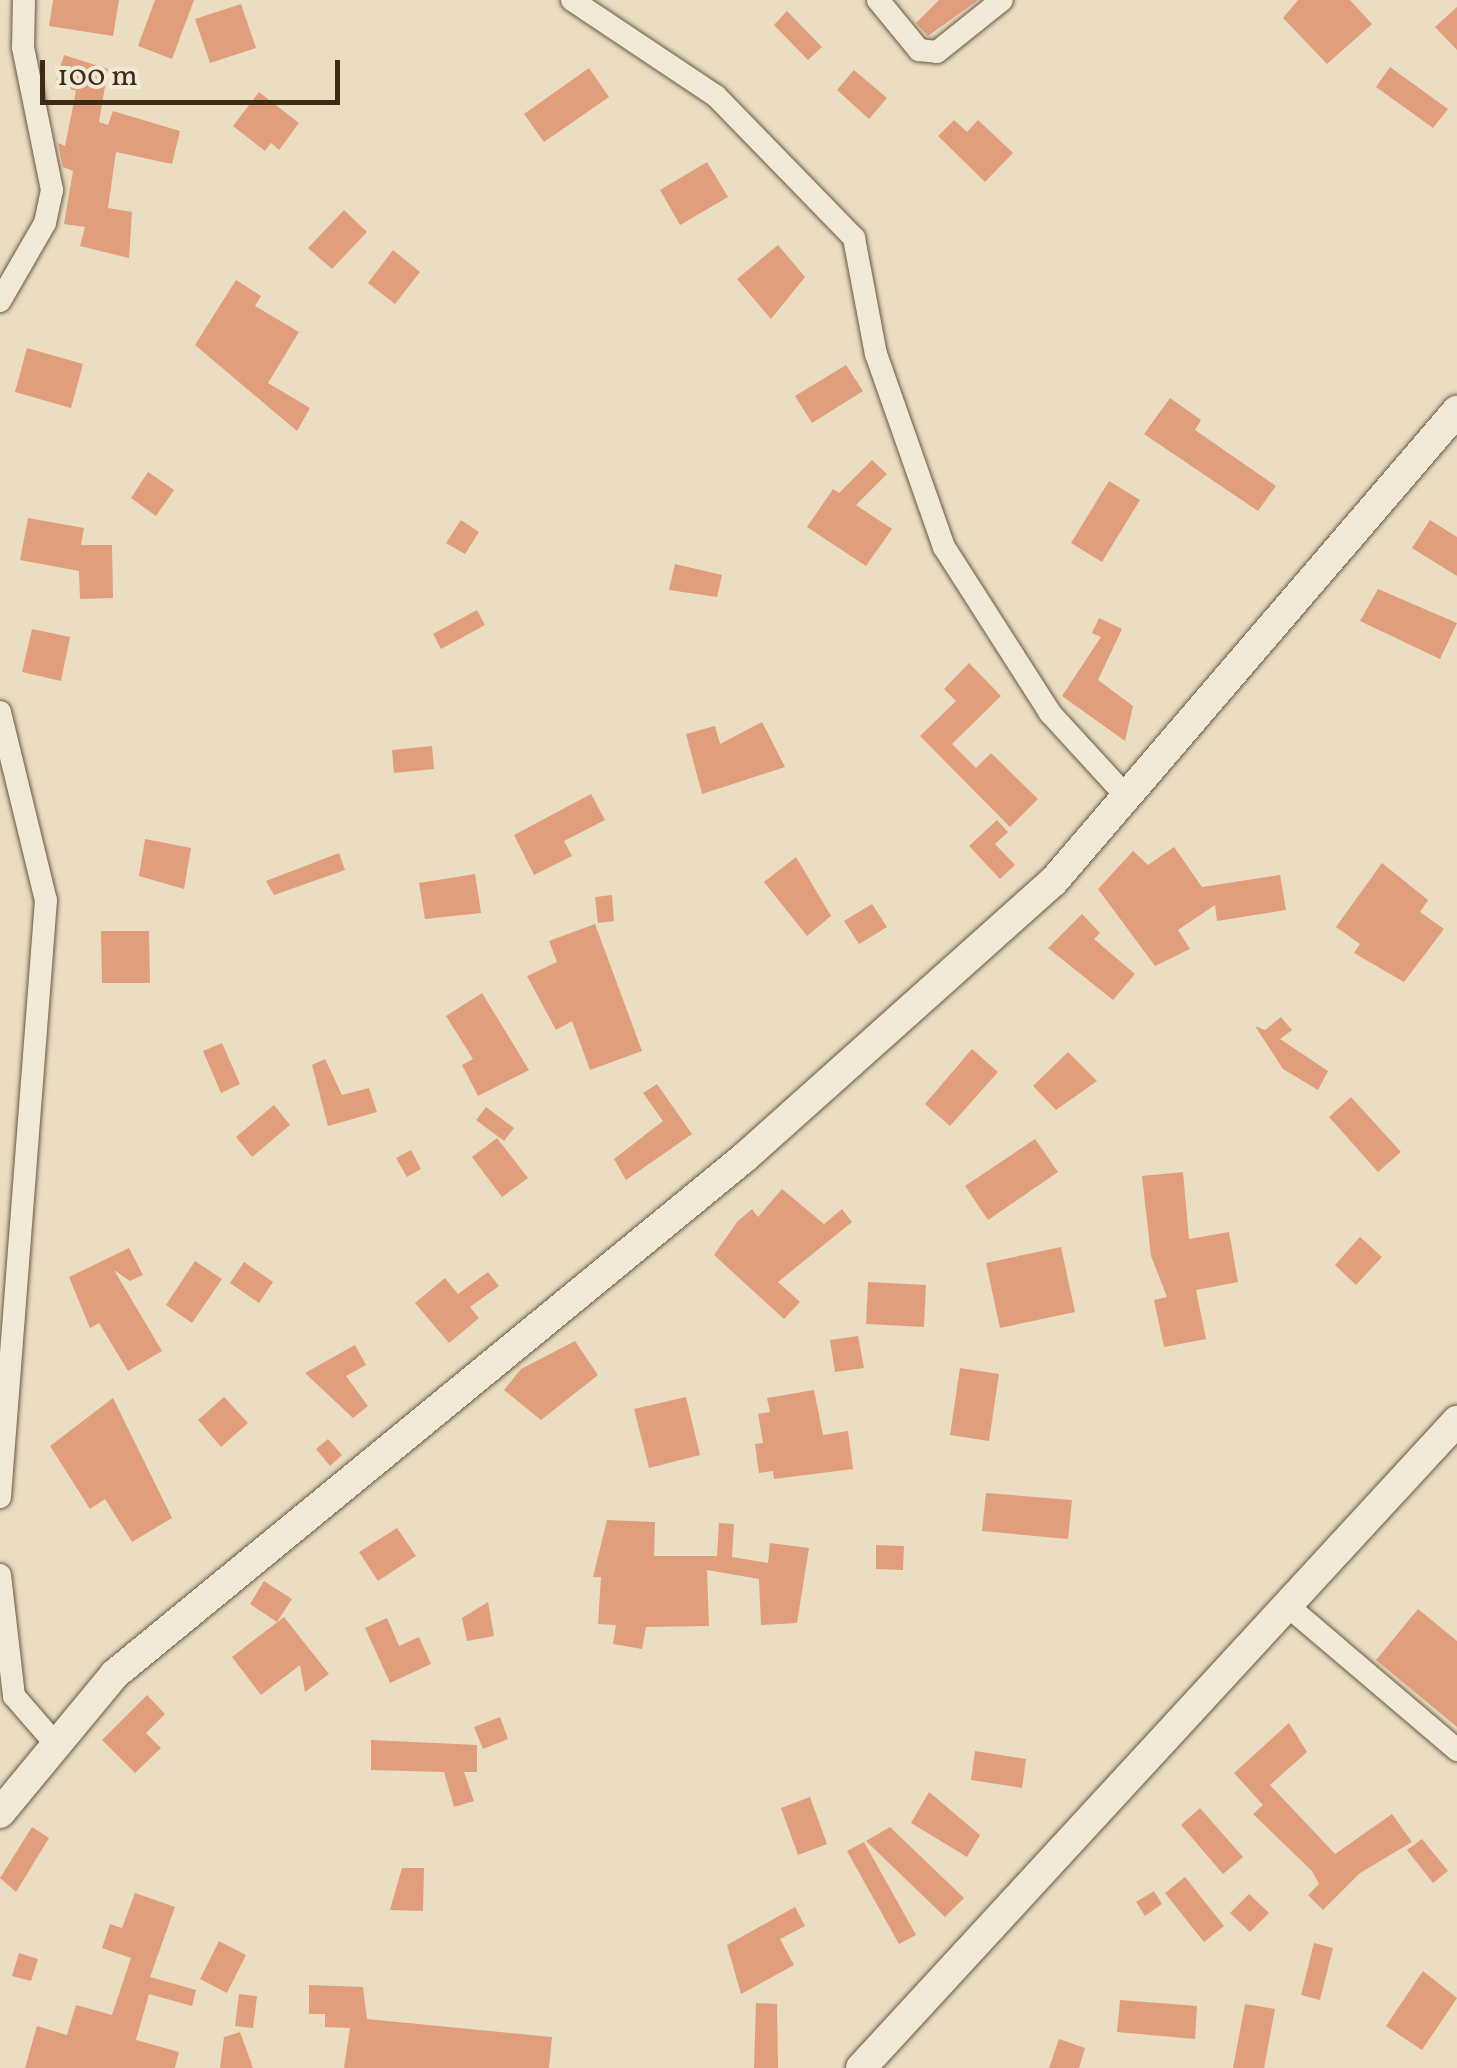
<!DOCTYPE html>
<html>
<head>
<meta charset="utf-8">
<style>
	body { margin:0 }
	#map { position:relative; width:1457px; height:2068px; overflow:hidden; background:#eaddc1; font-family:Vollkorn,serif }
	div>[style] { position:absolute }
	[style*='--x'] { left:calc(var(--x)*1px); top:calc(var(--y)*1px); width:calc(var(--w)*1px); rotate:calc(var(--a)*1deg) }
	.building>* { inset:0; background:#e19e7d }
	.roads { filter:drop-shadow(0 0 2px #695840) drop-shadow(0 0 2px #695840) }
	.street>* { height:22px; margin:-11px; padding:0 11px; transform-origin:11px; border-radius:11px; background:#f1e9d7 }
	.secondary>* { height:30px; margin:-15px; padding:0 15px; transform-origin:15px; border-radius:15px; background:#f1e9d7 }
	span { translate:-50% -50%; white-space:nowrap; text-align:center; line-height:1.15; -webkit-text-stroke:8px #f1e9d7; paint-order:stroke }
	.scale { position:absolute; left:40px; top:60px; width:300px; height:45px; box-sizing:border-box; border:5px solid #3e2b15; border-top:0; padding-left:12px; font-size:30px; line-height:35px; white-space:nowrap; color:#3e2b15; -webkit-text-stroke:8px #f1e9d7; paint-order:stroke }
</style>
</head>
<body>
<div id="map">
	<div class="building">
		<div style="clip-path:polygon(53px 0,119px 0,113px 36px,49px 26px)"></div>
		<div style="clip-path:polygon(155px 0,194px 0,172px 59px,138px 46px)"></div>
		<div style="clip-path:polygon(939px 0,978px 0,928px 36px,916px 23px)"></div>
		<div style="clip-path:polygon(1298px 0,1350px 0,1372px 24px,1327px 64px,1283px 18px)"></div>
		<div style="clip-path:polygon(241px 4px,256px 48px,210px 63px,195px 19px)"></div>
		<div style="clip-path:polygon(1457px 7px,1457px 50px,1435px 27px)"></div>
		<div style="clip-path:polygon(787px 11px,822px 47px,808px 60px,774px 25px)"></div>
		<div style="clip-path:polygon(64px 55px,108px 69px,99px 122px,108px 125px,113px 111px,180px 131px,172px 164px,116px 152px,108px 208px,132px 212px,129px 258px,80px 246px,85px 227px,64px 224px,73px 171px,63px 167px,58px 143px,65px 146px,76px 91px,55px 84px)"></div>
		<div style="clip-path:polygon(1390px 67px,1448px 109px,1433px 128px,1376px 87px)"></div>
		<div style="clip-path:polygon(589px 68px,609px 97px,544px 142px,524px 114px)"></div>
		<div style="clip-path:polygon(854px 70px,887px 98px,869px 119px,837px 90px)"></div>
		<div style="clip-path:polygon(259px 92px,299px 123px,279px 150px,271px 143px,265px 151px,233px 126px)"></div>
		<div style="clip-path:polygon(954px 120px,967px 132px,978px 120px,1013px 153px,985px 182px,938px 136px)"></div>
		<div style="clip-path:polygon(707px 162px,728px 197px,680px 225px,660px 190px)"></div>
		<div style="clip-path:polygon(344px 210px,367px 232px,332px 269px,308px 248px)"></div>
		<div style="clip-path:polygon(778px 245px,805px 277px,771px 319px,737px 279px)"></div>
		<div style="clip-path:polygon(393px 250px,420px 272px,395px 304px,368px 283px)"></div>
		<div style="clip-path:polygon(236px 280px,261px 296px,255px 306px,299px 332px,268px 383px,310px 408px,297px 431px,195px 345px)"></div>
		<div style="clip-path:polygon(27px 348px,83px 364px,71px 408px,15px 392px)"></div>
		<div style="clip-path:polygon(846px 365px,863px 391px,812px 423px,795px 396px)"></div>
		<div style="clip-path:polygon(1170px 398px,1201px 420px,1195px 430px,1276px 486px,1258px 511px,1144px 434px)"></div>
		<div style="clip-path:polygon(872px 460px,887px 474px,856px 505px,892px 529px,866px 566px,807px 527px,833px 489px,839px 493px)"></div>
		<div style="clip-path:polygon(148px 472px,174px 490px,156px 516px,131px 498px)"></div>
		<div style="clip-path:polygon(1109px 481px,1140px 500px,1102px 562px,1071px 543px)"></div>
		<div style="clip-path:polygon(28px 518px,84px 528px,81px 545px,112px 545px,113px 598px,80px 599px,79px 571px,20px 560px)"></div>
		<div style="clip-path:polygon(461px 520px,479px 532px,465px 554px,446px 543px)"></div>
		<div style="clip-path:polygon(1430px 520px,1457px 537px,1457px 576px,1412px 548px)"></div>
		<div style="clip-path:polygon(675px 564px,722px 575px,717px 597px,669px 590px)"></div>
		<div style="clip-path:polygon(1378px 589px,1457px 623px,1440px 659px,1360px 621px)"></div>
		<div style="clip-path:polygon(477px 610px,485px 625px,441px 649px,433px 634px)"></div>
		<div style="clip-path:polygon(1099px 618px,1122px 629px,1098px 680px,1133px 706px,1125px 741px,1062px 696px,1101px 637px,1092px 633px)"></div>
		<div style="clip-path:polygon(32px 629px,70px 637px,61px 681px,22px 672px)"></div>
		<div style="clip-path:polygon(969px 663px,1001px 696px,952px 744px,976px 768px,991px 753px,1038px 799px,1010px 827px,920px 736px,956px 701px,944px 689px)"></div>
		<div style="clip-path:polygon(762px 722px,785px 767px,702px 794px,686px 734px,715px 726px,720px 744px)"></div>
		<div style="clip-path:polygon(432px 746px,434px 769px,394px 773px,392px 750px)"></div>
		<div style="clip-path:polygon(591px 794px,605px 820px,564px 841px,572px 856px,534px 875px,514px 835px)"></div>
		<div style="clip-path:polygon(997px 820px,1008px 832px,995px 844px,1015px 865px,1000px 879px,969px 846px)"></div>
		<div style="clip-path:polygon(145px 839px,191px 848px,184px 889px,139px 876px)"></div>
		<div style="clip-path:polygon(1174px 847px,1202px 887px,1280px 875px,1286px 910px,1217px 921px,1215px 905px,1178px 930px,1190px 949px,1155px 966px,1098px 889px,1133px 851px,1148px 865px)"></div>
		<div style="clip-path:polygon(339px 853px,345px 870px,274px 895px,266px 881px)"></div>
		<div style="clip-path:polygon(796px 857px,831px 916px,807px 936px,764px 882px)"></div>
		<div style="clip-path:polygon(1382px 863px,1428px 900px,1420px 912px,1444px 929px,1404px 982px,1354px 953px,1360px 944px,1336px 927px)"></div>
		<div style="clip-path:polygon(475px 874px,481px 913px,425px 919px,419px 883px)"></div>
		<div style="clip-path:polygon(612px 895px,614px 921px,598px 923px,595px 897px)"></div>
		<div style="clip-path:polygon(872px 904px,887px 927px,859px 944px,844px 921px)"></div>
		<div style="clip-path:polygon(1082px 914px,1100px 933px,1094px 939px,1135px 974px,1113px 1000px,1048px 948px)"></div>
		<div style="clip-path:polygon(595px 924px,642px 1051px,590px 1070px,572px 1021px,556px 1030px,527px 976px,557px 962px,549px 941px)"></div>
		<div style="clip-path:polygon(101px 931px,149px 931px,150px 983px,102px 983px)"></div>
		<div style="clip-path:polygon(482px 993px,529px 1070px,478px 1096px,462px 1065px,473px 1059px,446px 1016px)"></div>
		<div style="clip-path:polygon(1281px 1017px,1292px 1030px,1280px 1039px,1328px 1071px,1318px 1090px,1283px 1069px,1255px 1026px,1265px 1030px)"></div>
		<div style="clip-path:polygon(222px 1043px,240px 1084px,221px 1093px,203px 1051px)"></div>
		<div style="clip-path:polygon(972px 1049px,998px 1072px,950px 1126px,925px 1104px)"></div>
		<div style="clip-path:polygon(1068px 1052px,1097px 1081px,1056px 1110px,1033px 1086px)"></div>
		<div style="clip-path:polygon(325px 1059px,342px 1095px,369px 1088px,377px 1112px,328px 1126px,312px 1065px)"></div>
		<div style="clip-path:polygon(657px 1084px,692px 1134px,626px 1180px,614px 1159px,663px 1121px,643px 1093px)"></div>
		<div style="clip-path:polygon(1351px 1097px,1401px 1152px,1378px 1172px,1329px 1117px)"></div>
		<div style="clip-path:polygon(274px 1105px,290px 1125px,252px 1157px,236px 1137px)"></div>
		<div style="clip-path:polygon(486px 1107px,514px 1128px,504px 1141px,476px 1120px)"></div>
		<div style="clip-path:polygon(497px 1138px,528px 1178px,502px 1197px,472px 1157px)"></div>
		<div style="clip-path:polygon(1035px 1139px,1058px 1172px,988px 1220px,965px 1186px)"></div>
		<div style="clip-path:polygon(411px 1150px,421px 1169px,407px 1177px,396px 1158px)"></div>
		<div style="clip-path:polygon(1183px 1172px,1189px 1239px,1229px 1232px,1238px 1282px,1196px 1290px,1206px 1339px,1164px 1347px,1154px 1300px,1167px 1297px,1151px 1256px,1142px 1176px)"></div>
		<div style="clip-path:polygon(782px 1189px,824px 1224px,842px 1209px,852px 1222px,778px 1282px,800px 1302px,784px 1319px,714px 1255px,737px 1222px,752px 1209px,758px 1217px)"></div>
		<div style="clip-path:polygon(1360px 1237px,1382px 1257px,1356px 1285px,1335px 1265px)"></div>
		<div style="clip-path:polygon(1061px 1247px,1075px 1312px,1000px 1328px,986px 1263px)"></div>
		<div style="clip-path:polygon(129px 1248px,143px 1275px,130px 1281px,114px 1270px,162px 1351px,128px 1371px,99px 1323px,90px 1328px,69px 1277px)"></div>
		<div style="clip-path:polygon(195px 1261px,222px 1279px,192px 1323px,166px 1305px)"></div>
		<div style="clip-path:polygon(244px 1262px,273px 1282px,259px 1303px,230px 1283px)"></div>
		<div style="clip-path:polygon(488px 1272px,499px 1286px,470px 1307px,479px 1318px,449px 1343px,415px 1303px,445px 1278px,458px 1294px)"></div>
		<div style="clip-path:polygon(868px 1282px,926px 1285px,924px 1327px,866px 1324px)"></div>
		<div style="clip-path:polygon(858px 1336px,864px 1368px,835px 1372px,830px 1340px)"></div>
		<div style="clip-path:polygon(575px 1341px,598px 1375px,541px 1420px,504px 1390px,521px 1369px)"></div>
		<div style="clip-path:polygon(355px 1345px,366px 1365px,346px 1376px,368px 1406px,353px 1418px,305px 1373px)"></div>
		<div style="clip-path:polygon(960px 1368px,999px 1374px,989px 1441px,950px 1435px)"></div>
		<div style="clip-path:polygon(814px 1390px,823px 1435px,848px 1431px,853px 1469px,774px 1479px,773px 1471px,759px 1473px,755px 1444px,763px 1443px,758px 1414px,770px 1412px,767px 1398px)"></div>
		<div style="clip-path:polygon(224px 1397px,248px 1423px,221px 1447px,198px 1420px)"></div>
		<div style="clip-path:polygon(686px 1397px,700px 1455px,649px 1468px,634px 1409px)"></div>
		<div style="clip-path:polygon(113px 1398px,172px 1518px,132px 1542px,105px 1499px,90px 1509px,50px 1446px)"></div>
		<div style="clip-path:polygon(328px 1439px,342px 1455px,330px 1466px,316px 1449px)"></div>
		<div style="clip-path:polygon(986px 1493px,1072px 1500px,1068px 1539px,982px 1531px)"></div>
		<div style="clip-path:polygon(607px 1520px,655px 1522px,654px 1556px,717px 1556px,719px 1523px,734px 1524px,732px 1557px,768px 1563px,770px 1543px,809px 1548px,797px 1623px,761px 1625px,759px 1579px,707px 1570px,709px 1626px,646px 1627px,642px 1649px,613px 1644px,616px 1625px,598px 1624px,601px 1577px,593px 1577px)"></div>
		<div style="clip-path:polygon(397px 1528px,416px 1556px,378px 1581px,359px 1552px)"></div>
		<div style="clip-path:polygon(876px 1545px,904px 1546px,903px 1570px,876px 1569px)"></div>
		<div style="clip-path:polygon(264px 1581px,292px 1599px,277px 1622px,250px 1604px)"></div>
		<div style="clip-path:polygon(488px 1602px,494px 1636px,467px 1641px,462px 1618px)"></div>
		<div style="clip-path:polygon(1418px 1609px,1457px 1641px,1457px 1727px,1376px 1660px)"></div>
		<div style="clip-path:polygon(284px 1617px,329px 1674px,305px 1692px,300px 1665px,261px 1695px,232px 1657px)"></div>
		<div style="clip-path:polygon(387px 1618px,399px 1646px,419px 1637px,431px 1664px,390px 1683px,365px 1628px)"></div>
		<div style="clip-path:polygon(147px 1695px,165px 1714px,146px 1733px,161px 1748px,135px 1773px,102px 1740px)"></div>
		<div style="clip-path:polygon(500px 1717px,508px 1739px,483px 1749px,474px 1727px)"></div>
		<div style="clip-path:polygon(1289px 1723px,1307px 1752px,1270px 1785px,1335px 1854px,1392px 1814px,1412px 1842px,1360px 1873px,1323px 1910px,1308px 1895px,1319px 1884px,1312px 1871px,1253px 1814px,1263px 1805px,1234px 1773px)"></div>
		<div style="clip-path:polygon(371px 1740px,477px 1745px,477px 1772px,464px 1772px,474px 1801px,454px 1807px,444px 1772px,371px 1770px)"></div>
		<div style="clip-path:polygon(975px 1751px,1026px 1759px,1022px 1788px,971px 1780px)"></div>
		<div style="clip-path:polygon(929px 1792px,980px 1835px,967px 1857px,911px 1823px)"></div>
		<div style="clip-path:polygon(810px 1797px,827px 1844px,798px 1855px,781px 1808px)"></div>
		<div style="clip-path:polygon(1200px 1808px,1243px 1857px,1223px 1874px,1181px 1825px)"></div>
		<div style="clip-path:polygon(32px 1827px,49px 1838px,16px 1892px,0 1878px)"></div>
		<div style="clip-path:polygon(890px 1827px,964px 1898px,945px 1917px,866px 1841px)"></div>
		<div style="clip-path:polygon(1422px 1839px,1448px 1871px,1433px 1883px,1407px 1850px)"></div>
		<div style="clip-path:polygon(864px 1842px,916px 1935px,899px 1944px,847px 1851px)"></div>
		<div style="clip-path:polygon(402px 1868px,424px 1868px,423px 1911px,390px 1910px)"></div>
		<div style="clip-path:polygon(1185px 1877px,1224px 1926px,1204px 1942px,1165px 1893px)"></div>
		<div style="clip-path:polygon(1154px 1891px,1162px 1904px,1145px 1916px,1136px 1902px)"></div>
		<div style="clip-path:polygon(135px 1893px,175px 1907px,150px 1977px,196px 1990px,192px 2006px,149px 1994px,136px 2040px,179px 2052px,175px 2068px,25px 2068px,37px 2026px,67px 2035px,76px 2005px,112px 2015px,131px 1958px,102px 1948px,110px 1924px,122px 1928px)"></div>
		<div style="clip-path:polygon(1249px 1894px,1269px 1913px,1250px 1932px,1230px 1913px)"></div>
		<div style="clip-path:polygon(795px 1907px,805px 1926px,780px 1939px,794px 1965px,741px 1994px,727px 1945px)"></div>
		<div style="clip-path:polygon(219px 1941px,246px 1955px,227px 1993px,200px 1979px)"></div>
		<div style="clip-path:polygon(1314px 1943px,1333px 1948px,1320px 2000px,1301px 1995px)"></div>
		<div style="clip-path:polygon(19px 1953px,38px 1959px,31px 1981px,12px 1976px)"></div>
		<div style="clip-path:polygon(1423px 1971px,1457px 1998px,1422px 2050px,1386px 2026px)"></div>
		<div style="clip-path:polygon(309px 1985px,363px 1987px,367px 2019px,552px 2037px,549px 2068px,344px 2068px,350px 2028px,325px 2027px,325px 2014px,309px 2014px)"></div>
		<div style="clip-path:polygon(239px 1994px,257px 1996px,253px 2028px,235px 2026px)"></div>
		<div style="clip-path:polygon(1120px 2000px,1197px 2006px,1195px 2039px,1117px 2032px)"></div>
		<div style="clip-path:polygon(756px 2003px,777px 2004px,778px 2068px,754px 2068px)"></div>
		<div style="clip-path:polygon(1245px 2004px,1275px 2009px,1264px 2068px,1233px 2068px)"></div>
		<div style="clip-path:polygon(240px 2032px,253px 2068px,220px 2068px,224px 2037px)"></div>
		<div style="clip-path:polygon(1059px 2039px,1085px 2048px,1079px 2068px,1049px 2068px)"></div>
	</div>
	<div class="roads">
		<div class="street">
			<div style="--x:572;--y:0;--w:173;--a:33.7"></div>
			<div style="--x:716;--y:96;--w:198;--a:45.8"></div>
			<div style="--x:854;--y:238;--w:118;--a:79.3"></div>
			<div style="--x:876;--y:354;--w:205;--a:70.6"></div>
			<div style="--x:944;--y:547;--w:197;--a:57.4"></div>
			<div style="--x:1050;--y:713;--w:115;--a:47.5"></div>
			<div style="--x:878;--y:0;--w:65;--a:50.6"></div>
			<div style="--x:919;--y:50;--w:18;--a:6"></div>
			<div style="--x:937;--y:52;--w:83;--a:-38.7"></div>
			<div style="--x:0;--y:301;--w:90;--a:-60"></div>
			<div style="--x:45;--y:223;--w:34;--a:-78"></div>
			<div style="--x:52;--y:190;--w:146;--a:-101.5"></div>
			<div style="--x:23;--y:47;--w:47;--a:-88.8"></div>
			<div style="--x:0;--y:712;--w:194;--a:76.3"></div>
			<div style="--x:46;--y:900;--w:599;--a:94.41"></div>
			<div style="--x:0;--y:1575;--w:122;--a:83.4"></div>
			<div style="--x:14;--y:1696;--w:60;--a:49.1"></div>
			<div style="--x:1289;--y:1607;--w:221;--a:40.4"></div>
		</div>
		<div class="secondary">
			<div style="--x:0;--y:1813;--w:180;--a:-50.4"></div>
			<div style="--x:115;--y:1674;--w:815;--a:-39.37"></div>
			<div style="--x:745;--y:1157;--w:413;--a:-41.8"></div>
			<div style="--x:1053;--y:882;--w:621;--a:-49.38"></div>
			<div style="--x:861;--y:2068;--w:880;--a:-47.35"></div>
		</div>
	</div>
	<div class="scale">100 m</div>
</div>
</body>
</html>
